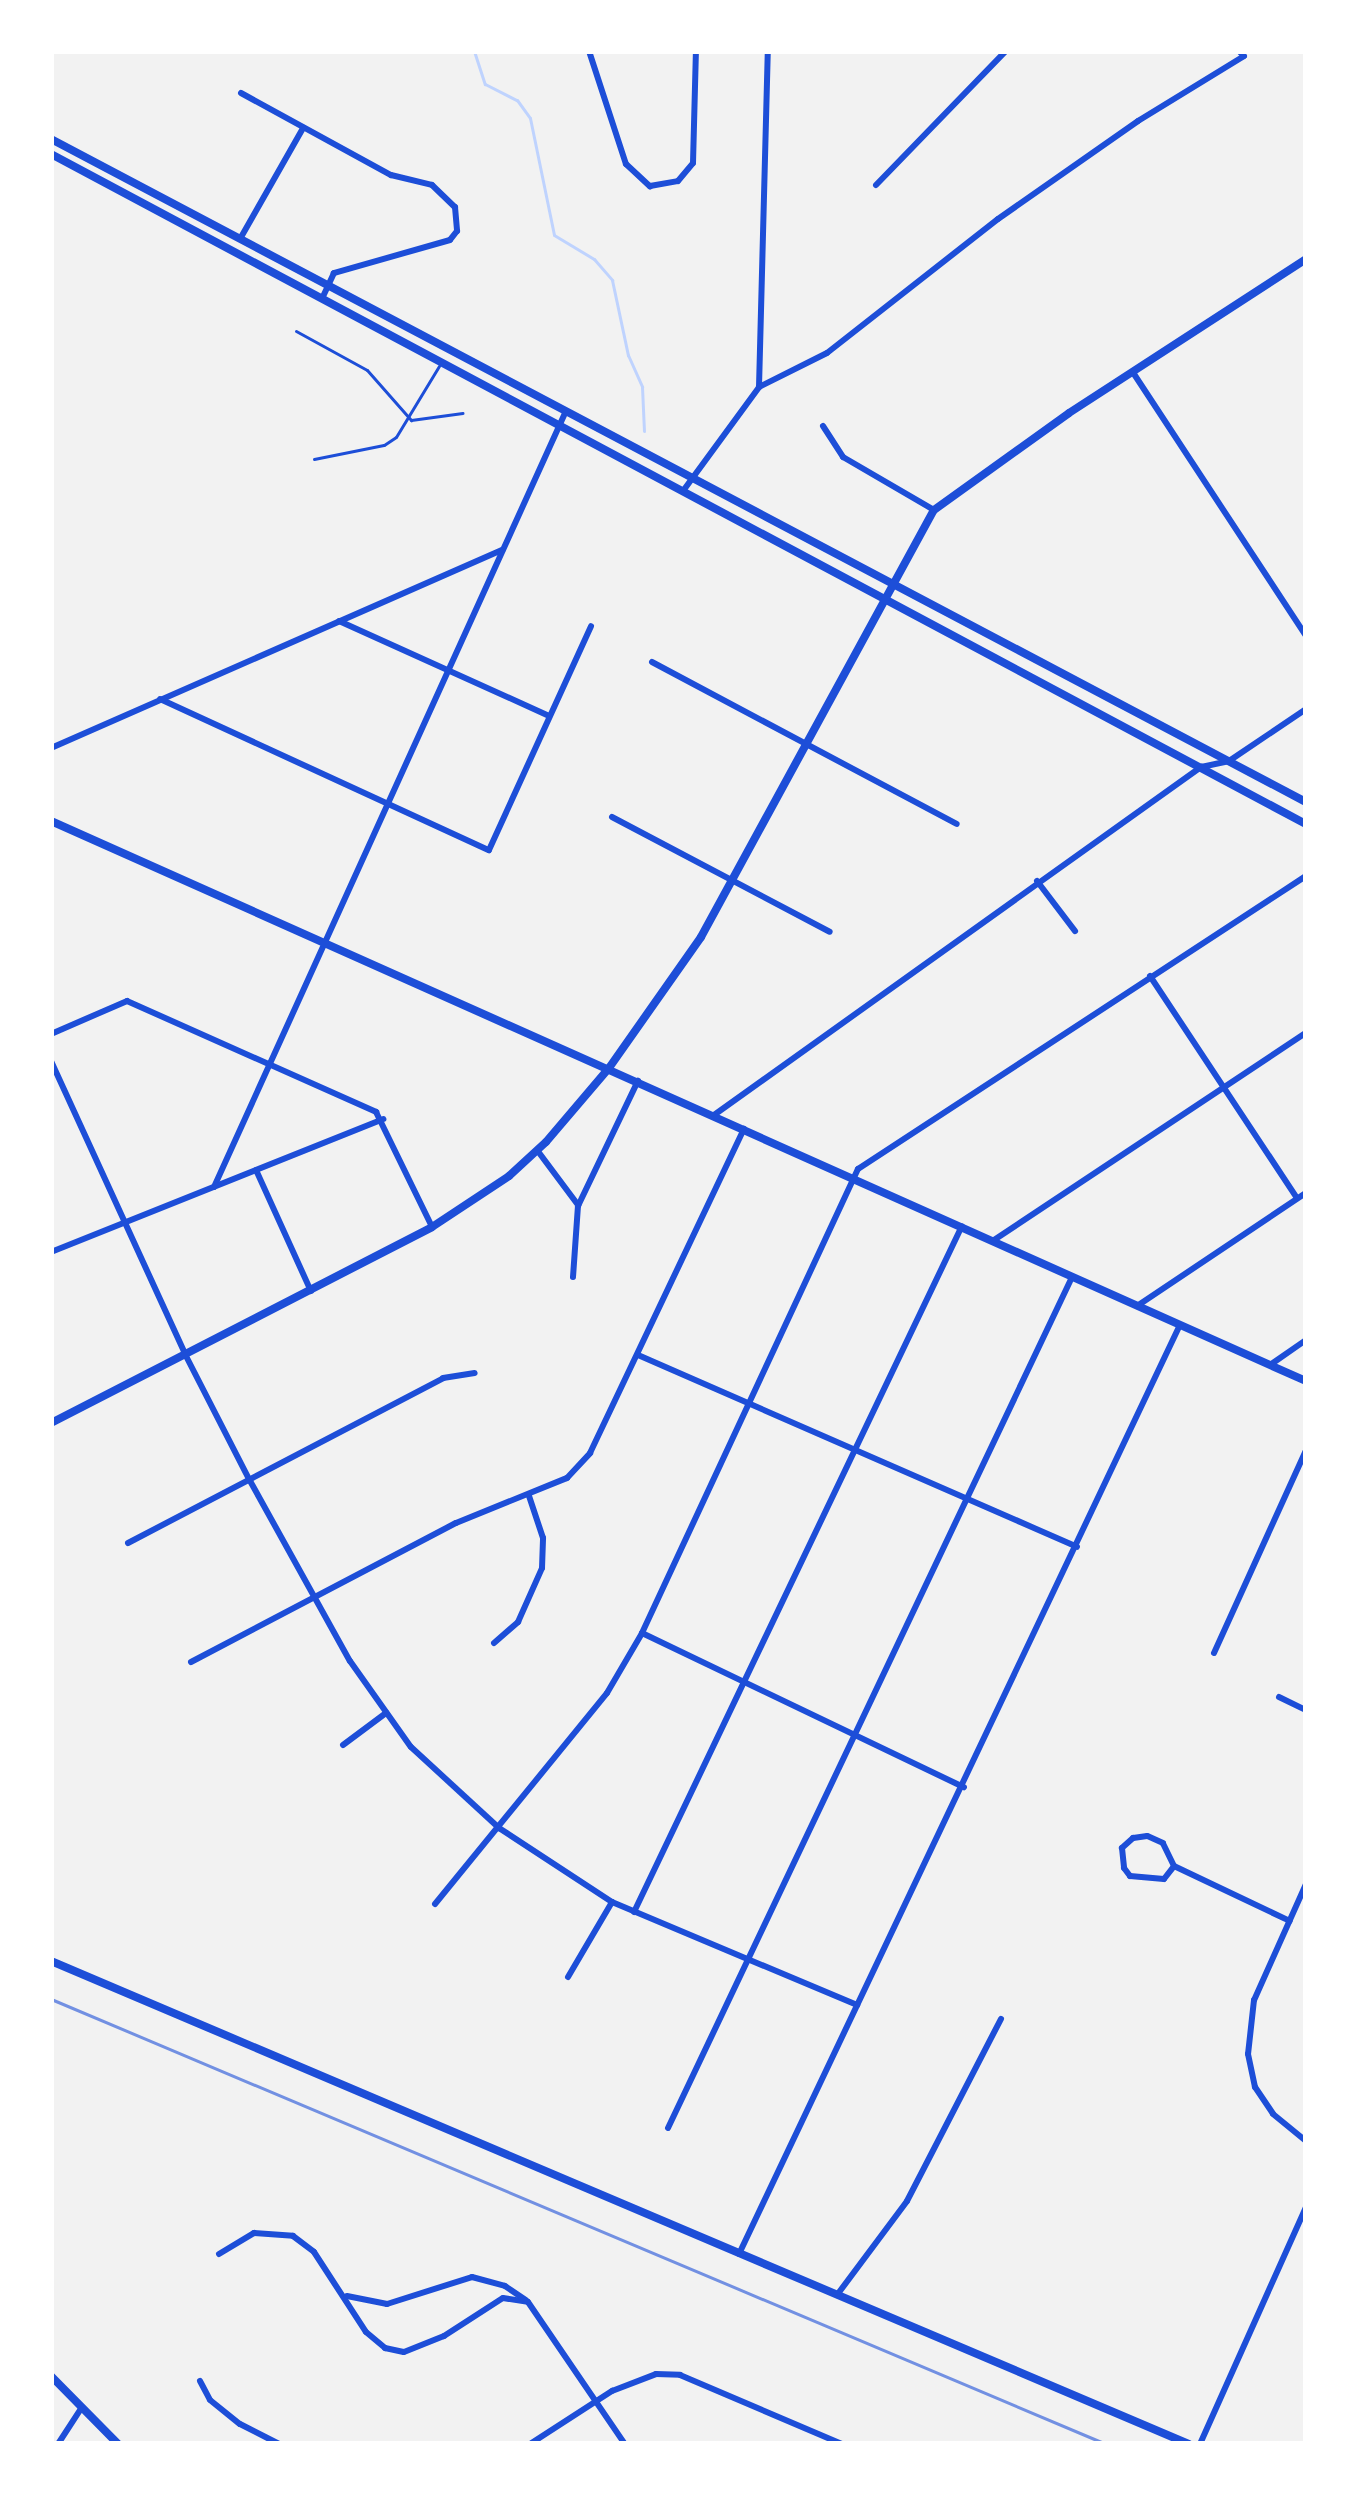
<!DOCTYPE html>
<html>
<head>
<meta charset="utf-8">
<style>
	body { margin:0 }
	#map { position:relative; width:1357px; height:2495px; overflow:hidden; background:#f2f2f2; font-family:Quicksand,sans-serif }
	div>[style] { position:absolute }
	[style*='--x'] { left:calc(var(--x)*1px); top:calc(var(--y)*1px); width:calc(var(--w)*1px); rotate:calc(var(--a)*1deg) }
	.stream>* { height:3px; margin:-1.5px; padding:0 1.5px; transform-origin:1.5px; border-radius:1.5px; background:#bfd3fe }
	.service>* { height:3px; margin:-1.5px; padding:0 1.5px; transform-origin:1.5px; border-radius:1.5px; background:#1d4ed8 }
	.minor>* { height:6px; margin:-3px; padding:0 3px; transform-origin:3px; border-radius:3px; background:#1d4ed8 }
	.tertiary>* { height:8px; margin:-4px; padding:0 4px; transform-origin:4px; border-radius:4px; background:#1d4ed8 }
	.secondary>* { height:8px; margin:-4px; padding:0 4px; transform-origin:4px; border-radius:4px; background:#1d4ed8 }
	.rail>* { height:3px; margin:-1.5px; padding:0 1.5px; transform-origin:1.5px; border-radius:1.5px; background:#7290e2 }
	span { translate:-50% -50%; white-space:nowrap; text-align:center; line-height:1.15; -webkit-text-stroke:12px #fff; paint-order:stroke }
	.frame { position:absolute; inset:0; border:54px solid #fff; pointer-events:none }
</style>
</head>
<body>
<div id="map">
	<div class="stream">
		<div style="--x:474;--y:51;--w:35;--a:72"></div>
		<div style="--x:485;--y:84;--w:36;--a:27"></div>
		<div style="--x:517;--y:100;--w:22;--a:54"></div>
		<div style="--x:530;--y:118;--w:119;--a:78.4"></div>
		<div style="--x:554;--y:235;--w:47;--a:31"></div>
		<div style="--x:594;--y:259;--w:28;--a:49"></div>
		<div style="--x:612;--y:280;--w:77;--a:78"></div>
		<div style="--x:628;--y:355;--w:35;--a:66"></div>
		<div style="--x:642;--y:387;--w:44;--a:87.4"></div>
	</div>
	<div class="service">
		<div style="--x:296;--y:331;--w:81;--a:28.8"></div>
		<div style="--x:367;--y:370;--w:67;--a:48.7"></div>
		<div style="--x:411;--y:420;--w:52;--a:-7.7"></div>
		<div style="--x:314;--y:459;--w:71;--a:-11.3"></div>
		<div style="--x:384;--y:445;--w:14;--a:-34"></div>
		<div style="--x:396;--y:437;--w:83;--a:-58.8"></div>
	</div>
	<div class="minor">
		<div style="--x:589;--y:51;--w:119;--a:71.9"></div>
		<div style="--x:626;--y:164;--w:33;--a:43"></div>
		<div style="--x:650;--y:186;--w:28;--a:-10"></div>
		<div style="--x:678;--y:181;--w:23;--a:-50"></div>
		<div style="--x:693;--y:163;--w:112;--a:-88.5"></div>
		<div style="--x:241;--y:93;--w:171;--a:28.7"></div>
		<div style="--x:391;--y:175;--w:42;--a:13.7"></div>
		<div style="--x:432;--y:185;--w:32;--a:44"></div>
		<div style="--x:455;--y:207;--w:24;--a:85"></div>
		<div style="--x:457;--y:231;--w:11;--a:128"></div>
		<div style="--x:450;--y:240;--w:121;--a:164.1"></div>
		<div style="--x:334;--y:273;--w:26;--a:115"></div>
		<div style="--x:876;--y:185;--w:187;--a:-45.9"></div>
		<div style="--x:240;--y:239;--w:128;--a:-60.4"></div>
		<div style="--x:1134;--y:374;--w:313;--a:56.7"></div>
		<div style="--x:759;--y:387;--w:336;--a:-88.5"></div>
		<div style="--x:823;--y:426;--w:37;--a:57"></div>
		<div style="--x:843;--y:457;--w:105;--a:30.2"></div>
		<div style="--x:683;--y:491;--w:129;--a:-53.8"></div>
		<div style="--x:759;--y:387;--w:76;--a:-26.6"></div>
		<div style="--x:827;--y:353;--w:217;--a:-38.1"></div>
		<div style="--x:998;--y:219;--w:171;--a:-35"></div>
		<div style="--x:1138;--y:121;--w:124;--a:-31.5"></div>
		<div style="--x:1244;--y:56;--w:7;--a:-135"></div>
		<div style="--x:339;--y:621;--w:230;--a:24.3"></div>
		<div style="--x:652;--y:662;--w:345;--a:28"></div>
		<div style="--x:160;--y:699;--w:362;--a:24.7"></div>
		<div style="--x:489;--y:850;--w:246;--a:-65.5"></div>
		<div style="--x:51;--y:748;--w:493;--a:-23.7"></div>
		<div style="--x:612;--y:817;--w:246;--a:27.8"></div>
		<div style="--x:1037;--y:881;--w:63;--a:52.8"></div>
		<div style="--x:1150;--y:976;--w:266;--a:56.5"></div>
		<div style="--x:51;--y:1034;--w:83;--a:-23.5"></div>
		<div style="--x:127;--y:1001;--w:273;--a:24"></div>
		<div style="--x:376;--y:1112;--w:128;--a:64"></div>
		<div style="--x:51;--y:1061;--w:324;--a:65.4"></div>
		<div style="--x:186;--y:1356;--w:138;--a:62.9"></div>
		<div style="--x:249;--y:1479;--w:208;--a:61"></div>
		<div style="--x:350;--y:1661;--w:105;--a:54.7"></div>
		<div style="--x:411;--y:1747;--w:120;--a:42.6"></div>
		<div style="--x:499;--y:1828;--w:135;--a:33.2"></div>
		<div style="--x:612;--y:1902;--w:266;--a:22.8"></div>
		<div style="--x:714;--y:1115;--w:599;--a:-35.55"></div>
		<div style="--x:1201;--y:767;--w:29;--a:-12"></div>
		<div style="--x:1229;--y:761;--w:93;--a:-34"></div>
		<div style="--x:537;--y:1150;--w:69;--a:53.3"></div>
		<div style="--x:256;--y:1170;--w:133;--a:65.6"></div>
		<div style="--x:214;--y:1187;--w:852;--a:-65.6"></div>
		<div style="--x:994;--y:1240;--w:374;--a:-33.6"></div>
		<div style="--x:51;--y:1252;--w:358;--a:-21.8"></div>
		<div style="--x:573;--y:1277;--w:71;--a:-86"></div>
		<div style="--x:578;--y:1206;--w:139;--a:-64.4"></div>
		<div style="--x:1137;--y:1306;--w:203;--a:-33.8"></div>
		<div style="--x:638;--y:1355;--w:479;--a:23.6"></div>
		<div style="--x:1270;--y:1365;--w:44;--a:-34.8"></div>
		<div style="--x:128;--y:1543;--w:356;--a:-27.6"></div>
		<div style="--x:443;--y:1378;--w:32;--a:-9"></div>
		<div style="--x:642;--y:1633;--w:357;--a:25.6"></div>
		<div style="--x:494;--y:1643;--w:32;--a:-41"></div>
		<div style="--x:518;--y:1622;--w:59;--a:-66"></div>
		<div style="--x:542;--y:1568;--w:30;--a:-88"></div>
		<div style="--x:543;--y:1538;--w:44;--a:-108.4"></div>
		<div style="--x:1214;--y:1653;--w:223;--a:-65.6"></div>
		<div style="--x:191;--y:1662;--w:299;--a:-27.7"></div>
		<div style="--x:456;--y:1523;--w:120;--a:-22.1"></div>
		<div style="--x:567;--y:1478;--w:34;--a:-47"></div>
		<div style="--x:590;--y:1453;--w:359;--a:-64.6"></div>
		<div style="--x:1279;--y:1697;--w:30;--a:26"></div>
		<div style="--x:343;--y:1745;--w:54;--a:-36.7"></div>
		<div style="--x:1174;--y:1866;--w:25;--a:-116"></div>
		<div style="--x:1163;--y:1843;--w:17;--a:-156"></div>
		<div style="--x:1147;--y:1836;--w:14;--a:172"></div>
		<div style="--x:1133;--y:1838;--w:15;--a:138"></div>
		<div style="--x:1122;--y:1848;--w:20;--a:84"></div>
		<div style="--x:1124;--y:1868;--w:10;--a:53"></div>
		<div style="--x:1130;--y:1876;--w:34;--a:5"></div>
		<div style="--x:1164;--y:1879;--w:16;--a:-52"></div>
		<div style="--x:1174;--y:1866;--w:128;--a:25.4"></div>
		<div style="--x:1306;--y:1884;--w:127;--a:114.1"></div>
		<div style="--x:1254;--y:2000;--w:54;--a:96.3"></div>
		<div style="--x:1248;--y:2054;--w:34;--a:78"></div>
		<div style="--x:1255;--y:2087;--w:32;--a:56"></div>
		<div style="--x:1273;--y:2114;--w:43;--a:39.3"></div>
		<div style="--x:435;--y:1904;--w:272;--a:-50.8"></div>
		<div style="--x:607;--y:1693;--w:69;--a:-59.7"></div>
		<div style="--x:642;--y:1633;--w:512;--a:-65.04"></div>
		<div style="--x:858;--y:1169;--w:535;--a:-33.19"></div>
		<div style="--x:634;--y:1912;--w:760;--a:-64.45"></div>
		<div style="--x:568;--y:1977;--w:87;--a:-59.6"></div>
		<div style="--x:668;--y:2128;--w:942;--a:-64.6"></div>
		<div style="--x:219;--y:2254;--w:41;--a:-31"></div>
		<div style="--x:254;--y:2233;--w:39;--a:4"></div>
		<div style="--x:293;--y:2236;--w:26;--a:37"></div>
		<div style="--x:314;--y:2252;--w:95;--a:57"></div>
		<div style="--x:366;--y:2332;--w:25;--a:40"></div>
		<div style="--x:385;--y:2348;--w:19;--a:12"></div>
		<div style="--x:404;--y:2352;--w:43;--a:-21.8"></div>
		<div style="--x:444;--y:2336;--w:70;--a:-32.8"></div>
		<div style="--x:503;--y:2298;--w:25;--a:9"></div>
		<div style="--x:528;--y:2302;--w:172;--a:55.7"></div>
		<div style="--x:739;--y:2254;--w:1028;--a:-64.61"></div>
		<div style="--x:837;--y:2295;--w:117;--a:-53.3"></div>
		<div style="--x:907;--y:2201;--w:205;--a:-62.7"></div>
		<div style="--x:347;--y:2296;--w:41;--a:11.3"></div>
		<div style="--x:387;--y:2304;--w:89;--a:-17.6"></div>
		<div style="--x:472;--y:2277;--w:34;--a:15"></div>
		<div style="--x:505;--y:2286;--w:25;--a:34"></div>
		<div style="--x:200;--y:2381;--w:21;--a:62"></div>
		<div style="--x:210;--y:2400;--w:38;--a:39"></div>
		<div style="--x:240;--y:2424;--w:44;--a:27.1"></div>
		<div style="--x:58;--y:2444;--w:44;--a:-57"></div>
		<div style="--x:530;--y:2444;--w:98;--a:-32.9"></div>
		<div style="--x:612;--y:2391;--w:47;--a:-21.1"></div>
		<div style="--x:656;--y:2374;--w:24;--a:2"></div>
		<div style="--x:680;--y:2375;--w:176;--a:23.1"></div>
		<div style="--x:1200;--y:2444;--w:260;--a:-65.9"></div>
	</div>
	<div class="tertiary">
		<div style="--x:51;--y:821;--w:1374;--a:24.05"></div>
	</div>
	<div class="secondary">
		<div style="--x:51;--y:139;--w:1419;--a:27.85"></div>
		<div style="--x:51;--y:154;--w:1423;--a:28.1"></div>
		<div style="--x:51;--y:1423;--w:428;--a:-27.2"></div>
		<div style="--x:432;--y:1227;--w:92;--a:-33.5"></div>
		<div style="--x:509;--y:1176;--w:50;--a:-42.6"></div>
		<div style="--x:546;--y:1142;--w:97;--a:-49.6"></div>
		<div style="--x:609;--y:1068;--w:160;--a:-54.9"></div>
		<div style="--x:701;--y:937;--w:486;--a:-61.4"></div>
		<div style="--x:934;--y:510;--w:166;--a:-35.7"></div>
		<div style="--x:1069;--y:413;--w:283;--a:-33"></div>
		<div style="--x:51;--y:1961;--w:1236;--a:23"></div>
		<div style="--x:51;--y:2376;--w:95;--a:45.4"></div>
	</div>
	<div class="rail">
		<div style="--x:51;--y:1999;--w:1145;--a:22.87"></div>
	</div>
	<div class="frame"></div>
</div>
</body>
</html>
